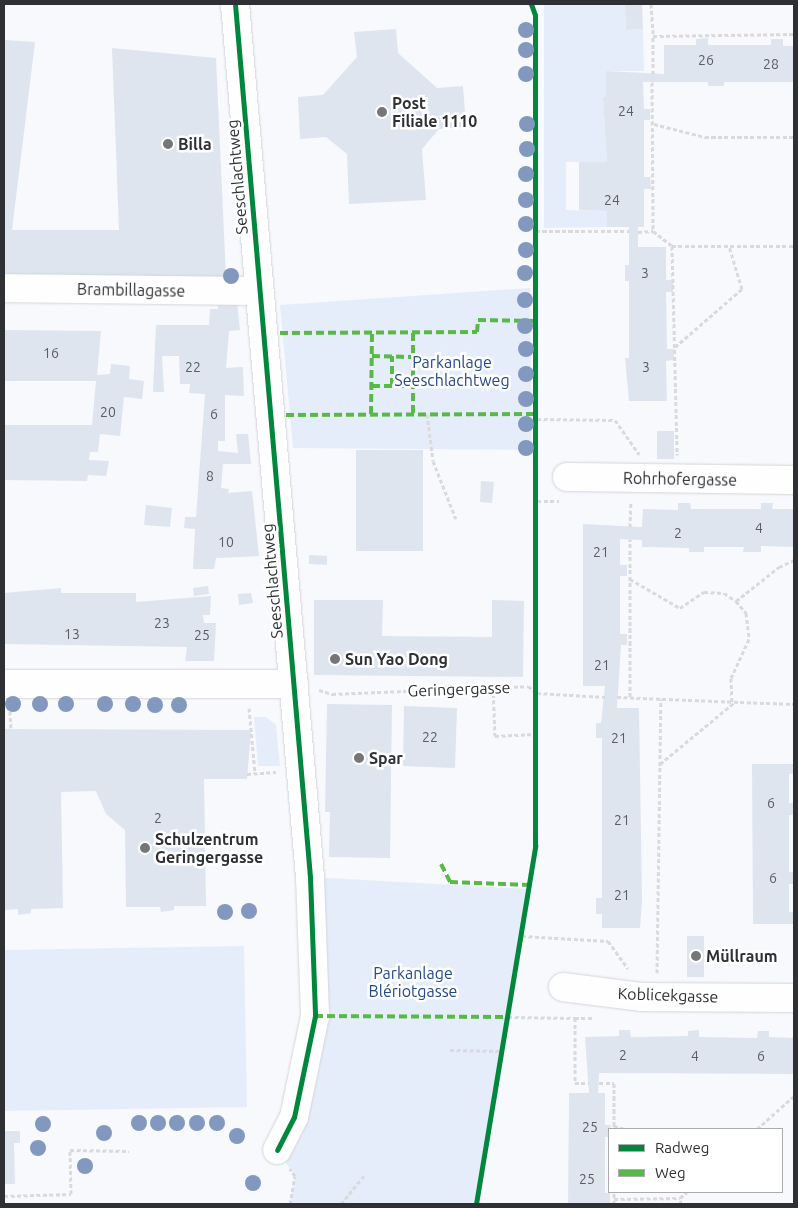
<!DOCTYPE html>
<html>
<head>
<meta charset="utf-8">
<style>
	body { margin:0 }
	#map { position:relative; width:798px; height:1208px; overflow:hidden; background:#f7f9fc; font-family:Ubuntu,sans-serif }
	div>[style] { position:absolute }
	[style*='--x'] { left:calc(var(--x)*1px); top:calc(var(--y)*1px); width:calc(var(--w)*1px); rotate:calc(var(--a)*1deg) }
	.green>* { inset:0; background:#e6edfa }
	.building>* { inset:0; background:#dee5ef }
	.path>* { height:3px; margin-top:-1.5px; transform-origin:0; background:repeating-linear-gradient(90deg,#dadadc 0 4px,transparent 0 6.5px) }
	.roads { filter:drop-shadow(0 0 1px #d3d5d9) drop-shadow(0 0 1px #d3d5d9) }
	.minor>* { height:28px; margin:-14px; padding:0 14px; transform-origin:14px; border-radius:14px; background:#fefeff }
	.quiet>* { height:4px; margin-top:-2px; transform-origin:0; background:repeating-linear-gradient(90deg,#58b947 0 8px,transparent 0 12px) }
	.cycleway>* { height:5px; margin:-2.5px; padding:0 2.5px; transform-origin:2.5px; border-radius:2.5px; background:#00873e }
	.trees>* { width:16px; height:16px; margin:-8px; border-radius:50%; background:#8298be }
	.dots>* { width:14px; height:14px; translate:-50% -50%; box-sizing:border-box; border:2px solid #fff; border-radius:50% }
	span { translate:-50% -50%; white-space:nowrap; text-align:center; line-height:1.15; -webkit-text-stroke:5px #fff; paint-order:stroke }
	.number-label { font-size:14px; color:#5a5d63 }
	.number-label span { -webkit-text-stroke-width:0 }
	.poi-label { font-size:16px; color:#2e3034; font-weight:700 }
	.left { translate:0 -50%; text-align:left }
	.street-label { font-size:16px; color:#2e3034 }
	.park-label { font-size:16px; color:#23498b }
	.frame { position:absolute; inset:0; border:5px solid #2e3034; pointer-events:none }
	.legend { position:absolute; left:608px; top:1128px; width:175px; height:65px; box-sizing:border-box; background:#fff; border:1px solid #abacae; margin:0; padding:6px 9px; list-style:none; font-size:15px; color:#2e3034 }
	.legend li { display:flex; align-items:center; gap:10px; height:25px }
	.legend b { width:25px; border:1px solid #abacae }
</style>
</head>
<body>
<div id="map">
	<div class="green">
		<div style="clip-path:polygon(625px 4px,626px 30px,643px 29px,644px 71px,606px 71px,606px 97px,603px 97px,607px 162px,566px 162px,566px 210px,607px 211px,607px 227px,544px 228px,544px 5px)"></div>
		<div style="clip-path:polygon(530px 288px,532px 450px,293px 448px,280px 305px)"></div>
		<div style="clip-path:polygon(254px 717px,266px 717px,276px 725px,280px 766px,258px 766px)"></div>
		<div style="clip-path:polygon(310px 877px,530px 889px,476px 1204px,290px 1204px,295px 1176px,277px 1150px,315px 1016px)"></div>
		<div style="clip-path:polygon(244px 946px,247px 1107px,4px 1111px,4px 950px)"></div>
	</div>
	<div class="building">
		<div style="clip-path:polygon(625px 4px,642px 4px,643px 29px,626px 30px)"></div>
		<div style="clip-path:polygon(396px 29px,398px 53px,437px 88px,463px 86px,466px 127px,439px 129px,422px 149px,426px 200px,349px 204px,347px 154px,326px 137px,300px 139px,298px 97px,323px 95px,357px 57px,354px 32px)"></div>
		<div style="clip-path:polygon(708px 38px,708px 45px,771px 45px,771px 39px,783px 39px,783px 46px,794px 46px,794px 82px,724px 82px,724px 86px,708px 86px,708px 82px,643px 82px,644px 109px,650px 109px,650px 120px,644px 120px,644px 177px,650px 177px,651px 189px,644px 189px,644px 227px,638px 227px,638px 247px,666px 247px,666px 280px,673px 280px,673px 292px,666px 292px,667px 349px,674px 349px,674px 360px,666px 361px,667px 401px,629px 401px,625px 358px,629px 358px,629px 281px,625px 281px,625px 265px,629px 265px,629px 227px,607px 227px,607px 211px,579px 210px,579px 162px,607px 162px,603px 97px,606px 97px,606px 71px,664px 74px,664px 45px,696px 45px,696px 39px)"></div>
		<div style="clip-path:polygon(4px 40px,35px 42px,12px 230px,119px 230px,112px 48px,216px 58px,226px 278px,4px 275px)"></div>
		<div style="clip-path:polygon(237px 302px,240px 330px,229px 331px,226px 368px,243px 367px,244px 396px,225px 395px,225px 441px,218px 441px,218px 451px,238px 453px,236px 434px,248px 434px,251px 464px,223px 464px,221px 488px,229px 489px,228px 493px,252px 491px,259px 556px,216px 558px,214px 569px,193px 569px,195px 529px,184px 528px,185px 517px,196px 517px,205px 394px,189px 393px,190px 384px,180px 384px,179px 356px,162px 356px,164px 392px,153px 392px,156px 325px,209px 325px,210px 309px,218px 309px,217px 303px)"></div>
		<div style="clip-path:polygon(4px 330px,101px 331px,97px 375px,110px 374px,111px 364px,130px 366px,129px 379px,144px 381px,142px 399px,124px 397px,120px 436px,100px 434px,98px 452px,90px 452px,89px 460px,109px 461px,106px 476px,88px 475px,87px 481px,4px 480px,4px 425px,92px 425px,96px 381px,4px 381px)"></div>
		<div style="clip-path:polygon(657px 431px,674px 431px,674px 459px,657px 459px)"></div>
		<div style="clip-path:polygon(356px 450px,423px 450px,423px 551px,356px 551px)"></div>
		<div style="clip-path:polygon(481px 481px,494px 482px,492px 503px,480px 502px)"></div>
		<div style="clip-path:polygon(678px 503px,690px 503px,691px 509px,761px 509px,761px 503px,773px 503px,772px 509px,794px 509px,794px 547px,761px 546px,761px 552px,743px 552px,744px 547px,704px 547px,704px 552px,689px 552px,689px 548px,642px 547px,642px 540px,620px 539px,620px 565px,627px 565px,627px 576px,620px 576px,620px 634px,627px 634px,627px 645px,621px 645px,617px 708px,639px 708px,642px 899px,640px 928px,602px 928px,602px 914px,596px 914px,596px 898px,602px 898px,602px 738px,596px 738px,596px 723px,601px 723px,605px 686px,583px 686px,583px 524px,642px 527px,643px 509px,678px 510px)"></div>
		<div style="clip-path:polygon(146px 505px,172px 508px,170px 527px,144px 525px)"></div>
		<div style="clip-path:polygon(309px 555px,327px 556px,327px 565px,309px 564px)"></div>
		<div style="clip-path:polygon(208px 586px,209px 594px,194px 596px,193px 588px)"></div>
		<div style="clip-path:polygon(61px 588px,61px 593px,136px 593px,136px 602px,211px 596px,210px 615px,203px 615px,204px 623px,216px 623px,214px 661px,185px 661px,187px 647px,4px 644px,4px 593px)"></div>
		<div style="clip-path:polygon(251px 593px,253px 603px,239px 605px,238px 594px)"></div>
		<div style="clip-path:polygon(314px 600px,383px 600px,382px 636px,492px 637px,492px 600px,524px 601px,523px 677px,314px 675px)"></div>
		<div style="clip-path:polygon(327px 704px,392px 705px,390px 858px,329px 857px,330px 812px,325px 812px)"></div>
		<div style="clip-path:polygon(404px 706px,457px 708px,455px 768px,403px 766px)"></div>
		<div style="clip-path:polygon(4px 729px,251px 730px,247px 779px,204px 779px,206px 906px,174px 906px,174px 910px,161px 912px,160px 907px,126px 907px,125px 830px,106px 814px,96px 791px,61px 792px,63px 908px,31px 909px,31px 913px,18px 915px,18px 909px,4px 910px)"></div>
		<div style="clip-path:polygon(752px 764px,794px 764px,794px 774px,789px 774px,789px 803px,794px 803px,794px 815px,789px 815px,789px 872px,794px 872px,794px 884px,789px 884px,789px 912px,794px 912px,794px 924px,753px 924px)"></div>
		<div style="clip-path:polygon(687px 936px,704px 936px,704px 977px,687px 977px)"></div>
		<div style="clip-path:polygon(619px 1030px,630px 1030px,631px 1037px,688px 1036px,688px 1031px,699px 1030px,699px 1037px,757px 1038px,758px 1031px,769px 1031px,769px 1037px,794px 1038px,794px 1074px,599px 1073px,598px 1093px,605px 1093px,605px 1125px,611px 1125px,609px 1137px,605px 1137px,605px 1193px,610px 1193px,610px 1204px,568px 1204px,569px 1093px,589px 1093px,585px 1037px,619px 1036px)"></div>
		<div style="clip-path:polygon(4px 1131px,20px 1131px,20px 1143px,14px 1143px,15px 1184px,4px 1184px)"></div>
	</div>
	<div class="path">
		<div style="--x:651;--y:4;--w:32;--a:86"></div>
		<div style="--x:653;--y:36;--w:141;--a:-0.8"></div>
		<div style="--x:653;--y:74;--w:38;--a:-90"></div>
		<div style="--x:652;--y:82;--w:149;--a:89.6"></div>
		<div style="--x:653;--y:231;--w:24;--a:38"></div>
		<div style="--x:672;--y:246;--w:209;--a:88.6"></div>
		<div style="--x:654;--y:124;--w:53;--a:14.3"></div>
		<div style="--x:705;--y:137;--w:89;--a:0"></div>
		<div style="--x:536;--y:231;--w:93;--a:0"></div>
		<div style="--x:638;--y:232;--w:15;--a:-4"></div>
		<div style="--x:672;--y:246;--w:122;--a:0"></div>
		<div style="--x:675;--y:347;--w:89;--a:-40.9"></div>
		<div style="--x:742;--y:289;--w:45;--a:-106.8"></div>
		<div style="--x:427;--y:414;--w:47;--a:82.7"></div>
		<div style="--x:433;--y:461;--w:62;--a:68.4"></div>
		<div style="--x:537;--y:419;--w:78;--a:0.7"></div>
		<div style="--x:615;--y:420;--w:42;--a:54.8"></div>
		<div style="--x:537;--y:501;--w:22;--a:0"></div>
		<div style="--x:630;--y:527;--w:25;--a:-88"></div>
		<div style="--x:630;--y:579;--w:58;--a:30.1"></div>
		<div style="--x:680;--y:608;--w:29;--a:-34"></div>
		<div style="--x:704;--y:592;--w:20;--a:3"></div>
		<div style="--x:724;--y:593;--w:14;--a:34"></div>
		<div style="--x:736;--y:601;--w:16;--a:50"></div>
		<div style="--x:746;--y:613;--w:26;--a:83"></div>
		<div style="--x:749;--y:639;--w:43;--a:114.8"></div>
		<div style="--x:731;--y:678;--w:24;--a:88"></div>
		<div style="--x:736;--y:601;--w:55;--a:-38.3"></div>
		<div style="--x:779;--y:567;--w:17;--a:-25"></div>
		<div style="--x:493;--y:687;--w:49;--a:87.7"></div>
		<div style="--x:495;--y:736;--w:41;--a:-2.8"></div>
		<div style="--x:319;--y:690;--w:14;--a:17"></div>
		<div style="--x:332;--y:694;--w:196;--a:-2.3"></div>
		<div style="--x:528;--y:686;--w:11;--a:38"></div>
		<div style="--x:537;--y:693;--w:68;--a:3.4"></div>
		<div style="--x:617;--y:697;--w:177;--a:2.3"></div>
		<div style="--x:630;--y:697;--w:158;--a:-90"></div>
		<div style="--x:249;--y:708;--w:65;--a:84.7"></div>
		<div style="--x:10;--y:711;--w:18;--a:87"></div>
		<div style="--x:660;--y:764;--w:97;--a:-39.6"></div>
		<div style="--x:247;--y:774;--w:29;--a:-4"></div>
		<div style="--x:522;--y:936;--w:86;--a:3.3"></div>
		<div style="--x:608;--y:941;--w:34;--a:54"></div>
		<div style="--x:657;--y:973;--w:274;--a:-89.2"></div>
		<div style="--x:508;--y:1017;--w:67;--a:0.9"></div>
		<div style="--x:575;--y:1018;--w:65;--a:90"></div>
		<div style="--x:575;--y:1083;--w:14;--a:0"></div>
		<div style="--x:575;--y:1018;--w:17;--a:0"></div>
		<div style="--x:450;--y:1050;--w:51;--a:1.1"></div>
		<div style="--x:599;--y:1083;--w:15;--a:0"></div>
		<div style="--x:614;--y:1083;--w:46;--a:90"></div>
		<div style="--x:614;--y:1126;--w:11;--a:15"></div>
		<div style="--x:757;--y:1129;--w:50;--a:-41.7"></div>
		<div style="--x:4;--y:1196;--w:67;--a:-1.7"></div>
		<div style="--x:71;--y:1194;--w:44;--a:-91.3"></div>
		<div style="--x:70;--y:1150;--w:59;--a:1"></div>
		<div style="--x:614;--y:1199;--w:66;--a:-0.9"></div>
		<div style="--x:290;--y:1204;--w:28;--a:-80"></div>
		<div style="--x:295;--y:1176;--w:9;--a:-126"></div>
		<div style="--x:341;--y:1204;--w:38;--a:-51"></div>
		<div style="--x:614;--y:1204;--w:12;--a:-90"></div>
		<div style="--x:681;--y:1204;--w:6;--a:-99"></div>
		<div style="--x:680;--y:1198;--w:9;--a:-41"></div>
	</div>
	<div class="roads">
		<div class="minor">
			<div style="--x:235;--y:4;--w:876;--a:85.09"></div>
			<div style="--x:310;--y:877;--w:139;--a:87.9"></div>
			<div style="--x:315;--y:1016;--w:103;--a:101.7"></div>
			<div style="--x:294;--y:1117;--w:37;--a:117"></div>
			<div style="--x:4;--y:288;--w:255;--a:0.7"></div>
			<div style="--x:567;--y:477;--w:227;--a:0.8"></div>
			<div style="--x:4;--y:684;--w:290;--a:0"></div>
			<div style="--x:563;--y:987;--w:80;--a:7.2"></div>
			<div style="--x:642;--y:997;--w:152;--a:0.4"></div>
		</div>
	</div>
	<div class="quiet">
		<div style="--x:280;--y:333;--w:197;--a:-0.3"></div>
		<div style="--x:477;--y:332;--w:12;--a:-85"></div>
		<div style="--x:478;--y:320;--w:59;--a:1"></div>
		<div style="--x:372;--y:356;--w:40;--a:1.4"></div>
		<div style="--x:372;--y:386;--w:40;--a:0"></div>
		<div style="--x:392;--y:386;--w:30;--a:-90"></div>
		<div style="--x:413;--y:413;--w:81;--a:-90"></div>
		<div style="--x:371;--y:414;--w:82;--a:-89.3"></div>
		<div style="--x:286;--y:415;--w:251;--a:-0.2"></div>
		<div style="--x:441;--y:864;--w:20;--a:63"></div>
		<div style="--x:450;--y:882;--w:81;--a:2.1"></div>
		<div style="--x:315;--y:1016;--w:193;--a:0.3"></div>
	</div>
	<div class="cycleway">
		<div style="--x:235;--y:4;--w:876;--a:85.09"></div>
		<div style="--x:310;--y:877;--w:139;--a:87.9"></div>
		<div style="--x:315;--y:1016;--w:103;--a:101.7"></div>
		<div style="--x:294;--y:1117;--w:37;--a:117"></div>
		<div style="--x:476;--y:1204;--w:363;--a:-80.6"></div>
		<div style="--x:535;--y:846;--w:831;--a:-90"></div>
		<div style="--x:535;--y:15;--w:12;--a:-110"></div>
	</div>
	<div class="trees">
		<div style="left:526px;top:30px"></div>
		<div style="left:526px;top:50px"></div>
		<div style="left:526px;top:74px"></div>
		<div style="left:527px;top:124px"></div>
		<div style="left:527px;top:149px"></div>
		<div style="left:526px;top:174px"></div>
		<div style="left:526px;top:200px"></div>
		<div style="left:526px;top:224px"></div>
		<div style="left:526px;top:250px"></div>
		<div style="left:525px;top:273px"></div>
		<div style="left:231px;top:276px"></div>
		<div style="left:525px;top:300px"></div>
		<div style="left:525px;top:326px"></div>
		<div style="left:526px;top:349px"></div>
		<div style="left:526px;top:374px"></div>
		<div style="left:526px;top:399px"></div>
		<div style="left:526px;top:424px"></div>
		<div style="left:526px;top:448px"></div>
		<div style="left:13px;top:704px"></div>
		<div style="left:40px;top:704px"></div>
		<div style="left:66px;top:704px"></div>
		<div style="left:105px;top:704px"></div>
		<div style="left:133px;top:704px"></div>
		<div style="left:155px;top:705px"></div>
		<div style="left:179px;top:705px"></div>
		<div style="left:249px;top:911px"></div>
		<div style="left:225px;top:912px"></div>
		<div style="left:139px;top:1123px"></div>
		<div style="left:158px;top:1123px"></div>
		<div style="left:177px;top:1123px"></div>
		<div style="left:197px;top:1123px"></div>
		<div style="left:217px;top:1123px"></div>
		<div style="left:43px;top:1124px"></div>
		<div style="left:104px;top:1133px"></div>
		<div style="left:237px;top:1136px"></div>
		<div style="left:38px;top:1148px"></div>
		<div style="left:85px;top:1166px"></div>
		<div style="left:253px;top:1183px"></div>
	</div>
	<div class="dots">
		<div style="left:382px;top:112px;background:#74767a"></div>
		<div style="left:168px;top:144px;background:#74767a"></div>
		<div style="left:335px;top:659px;background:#74767a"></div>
		<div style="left:359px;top:758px;background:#74767a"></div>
		<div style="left:145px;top:848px;background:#74767a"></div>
		<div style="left:696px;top:956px;background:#74767a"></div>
	</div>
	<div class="number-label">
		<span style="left:706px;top:60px">26</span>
		<span style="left:771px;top:64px">28</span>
		<span style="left:626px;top:111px">24</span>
		<span style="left:612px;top:200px">24</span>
		<span style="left:645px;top:273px">3</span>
		<span style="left:51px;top:353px">16</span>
		<span style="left:193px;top:367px">22</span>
		<span style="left:646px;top:367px">3</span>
		<span style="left:108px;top:412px">20</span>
		<span style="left:214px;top:414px">6</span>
		<span style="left:210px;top:476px">8</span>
		<span style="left:759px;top:528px">4</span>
		<span style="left:678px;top:533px">2</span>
		<span style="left:226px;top:542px">10</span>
		<span style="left:601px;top:552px">21</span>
		<span style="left:162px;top:623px">23</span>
		<span style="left:72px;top:634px">13</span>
		<span style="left:202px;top:635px">25</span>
		<span style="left:602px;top:665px">21</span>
		<span style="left:430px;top:737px">22</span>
		<span style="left:619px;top:738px">21</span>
		<span style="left:771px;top:803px">6</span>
		<span style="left:158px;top:818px">2</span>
		<span style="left:622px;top:820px">21</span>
		<span style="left:773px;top:878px">6</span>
		<span style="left:622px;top:895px">21</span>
		<span style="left:623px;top:1055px">2</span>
		<span style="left:695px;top:1056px">4</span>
		<span style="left:761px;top:1056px">6</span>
		<span style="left:590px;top:1127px">25</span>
		<span style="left:587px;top:1179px">25</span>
	</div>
	<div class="poi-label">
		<span class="left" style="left:392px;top:112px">Post<br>Filiale 1110</span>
		<span class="left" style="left:178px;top:144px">Billa</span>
		<span class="left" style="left:345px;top:659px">Sun Yao Dong</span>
		<span class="left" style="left:369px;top:758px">Spar</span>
		<span class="left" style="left:155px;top:848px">Schulzentrum<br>Geringergasse</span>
		<span class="left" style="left:706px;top:956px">Müllraum</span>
	</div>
	<div class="street-label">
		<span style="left:237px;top:177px;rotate:-95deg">Seeschlachtweg</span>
		<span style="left:131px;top:290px;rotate:1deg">Brambillagasse</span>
		<span style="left:680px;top:479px;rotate:1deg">Rohrhofergasse</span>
		<span style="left:272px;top:581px;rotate:-95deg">Seeschlachtweg</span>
		<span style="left:459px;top:689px;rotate:-2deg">Geringergasse</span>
		<span style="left:668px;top:995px;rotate:2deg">Koblicekgasse</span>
	</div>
	<div class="park-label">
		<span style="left:452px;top:371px">Parkanlage<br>Seeschlachtweg</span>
		<span style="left:413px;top:982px">Parkanlage<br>Blériotgasse</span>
	</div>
	<div class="frame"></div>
	<ul class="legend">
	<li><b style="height:6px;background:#00873e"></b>Radweg</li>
	<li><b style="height:6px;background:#58b947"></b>Weg</li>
	</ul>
</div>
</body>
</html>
